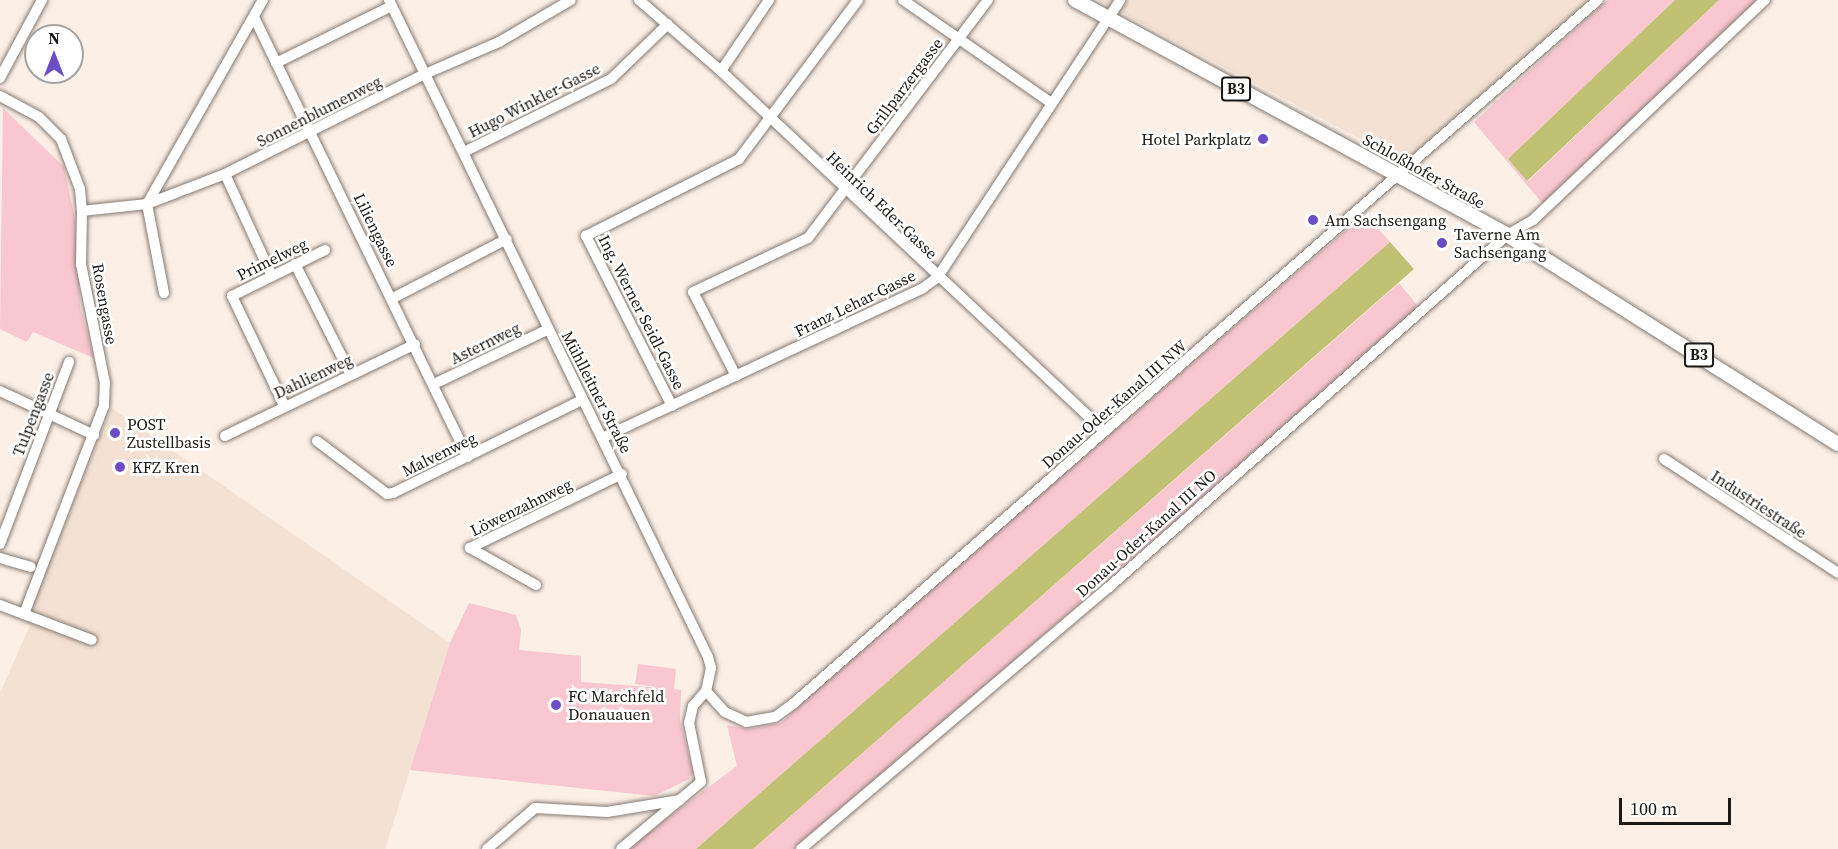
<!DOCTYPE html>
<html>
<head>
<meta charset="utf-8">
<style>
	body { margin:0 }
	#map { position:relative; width:1838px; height:849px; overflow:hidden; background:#fbefe6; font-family:"Source Serif 4",serif }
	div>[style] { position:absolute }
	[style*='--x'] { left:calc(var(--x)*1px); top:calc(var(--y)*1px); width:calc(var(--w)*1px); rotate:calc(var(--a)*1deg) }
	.built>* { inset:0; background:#f3e1d3 }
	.green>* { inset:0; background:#f8c7cf }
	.water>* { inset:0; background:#c0c173 }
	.roads { filter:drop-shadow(0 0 2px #847a72) drop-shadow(0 0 2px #847a72) }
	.minor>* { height:10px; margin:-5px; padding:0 5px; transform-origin:5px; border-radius:5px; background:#fff }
	.major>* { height:14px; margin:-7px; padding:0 7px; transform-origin:7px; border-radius:7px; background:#fff }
	.dots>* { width:16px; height:16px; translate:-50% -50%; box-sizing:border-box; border:3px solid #fff; border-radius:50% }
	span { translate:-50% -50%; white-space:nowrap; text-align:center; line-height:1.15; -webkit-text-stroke:5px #fff; paint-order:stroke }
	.shield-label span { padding:2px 4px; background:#fff; border:2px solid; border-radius:4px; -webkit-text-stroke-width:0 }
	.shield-label { font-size:15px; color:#1c1815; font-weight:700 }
	.street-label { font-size:16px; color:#1c1815 }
	.poi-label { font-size:16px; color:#1c1815 }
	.right { translate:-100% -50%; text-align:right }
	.left { translate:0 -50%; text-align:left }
	.north { position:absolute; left:24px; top:24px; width:60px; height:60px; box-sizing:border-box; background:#fff; border:2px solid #a4a3a1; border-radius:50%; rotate:0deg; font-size:16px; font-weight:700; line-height:24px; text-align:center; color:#1c1815 }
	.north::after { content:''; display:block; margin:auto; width:21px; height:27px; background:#6d4dc7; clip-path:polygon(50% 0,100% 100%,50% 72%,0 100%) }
	.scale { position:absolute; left:1619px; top:798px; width:112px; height:27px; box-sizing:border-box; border:3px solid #1c1815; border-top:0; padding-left:8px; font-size:18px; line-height:21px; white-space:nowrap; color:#1c1815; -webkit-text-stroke:4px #fff; paint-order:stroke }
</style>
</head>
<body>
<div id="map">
	<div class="built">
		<div style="clip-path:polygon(1097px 0,1590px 0,1404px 162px)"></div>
		<div style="clip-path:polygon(111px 408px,450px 643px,385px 849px,0 849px,0 693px,30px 625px,25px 623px)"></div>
	</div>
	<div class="green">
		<div style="clip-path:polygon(1607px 0,1675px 0,1508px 159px,1528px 181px,1719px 0,1759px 0,1543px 204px,1474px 122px)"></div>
		<div style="clip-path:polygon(3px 108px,64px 167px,75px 219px,80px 306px,94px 358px,33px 332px,27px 342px,0 329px)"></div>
		<div style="clip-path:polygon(1365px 214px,1390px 242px,696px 849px,626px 849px,737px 766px,727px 725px,748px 729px,781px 723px,852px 657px)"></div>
		<div style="clip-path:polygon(1399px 283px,1420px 309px,796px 849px,753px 849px)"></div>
		<div style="clip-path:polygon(469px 603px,516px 615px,521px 630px,519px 650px,581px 656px,581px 682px,663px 688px,635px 684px,638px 664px,676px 669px,674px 689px,681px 690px,680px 720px,693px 773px,689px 779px,654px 796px,410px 770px,450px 643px)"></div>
	</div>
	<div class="water">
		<div style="clip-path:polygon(1675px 0,1719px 0,1527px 181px,1508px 159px)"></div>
		<div style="clip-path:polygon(1390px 242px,1414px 269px,753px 849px,696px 849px)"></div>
	</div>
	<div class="roads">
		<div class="minor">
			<div style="--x:389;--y:0;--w:730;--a:64.1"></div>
			<div style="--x:708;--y:657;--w:11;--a:75"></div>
			<div style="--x:711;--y:668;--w:24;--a:102"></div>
			<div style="--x:706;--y:691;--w:20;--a:131"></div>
			<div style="--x:693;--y:706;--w:17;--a:103"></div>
			<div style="--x:689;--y:723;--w:60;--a:78.5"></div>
			<div style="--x:701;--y:782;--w:104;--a:140.1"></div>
			<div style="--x:639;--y:0;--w:108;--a:40.9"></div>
			<div style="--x:721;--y:71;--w:526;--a:43.23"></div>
			<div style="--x:903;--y:0;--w:180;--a:34.8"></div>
			<div style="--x:254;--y:17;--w:489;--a:64.1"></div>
			<div style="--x:276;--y:63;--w:129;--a:-26.2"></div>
			<div style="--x:721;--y:71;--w:86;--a:-55.9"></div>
			<div style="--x:0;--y:78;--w:89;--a:-61.7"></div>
			<div style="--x:0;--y:96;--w:44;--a:28.3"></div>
			<div style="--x:39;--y:117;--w:31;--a:45"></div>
			<div style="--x:61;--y:139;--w:53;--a:69.2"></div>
			<div style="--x:80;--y:189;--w:22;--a:85"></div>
			<div style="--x:464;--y:152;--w:164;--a:-26.4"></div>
			<div style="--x:611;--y:79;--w:79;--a:-44"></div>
			<div style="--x:225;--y:174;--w:224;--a:-26.6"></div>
			<div style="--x:425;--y:74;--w:81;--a:-23.4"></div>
			<div style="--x:499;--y:42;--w:83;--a:-30.3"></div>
			<div style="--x:295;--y:264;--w:124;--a:63.2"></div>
			<div style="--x:164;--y:293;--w:91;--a:-100.8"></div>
			<div style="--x:147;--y:204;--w:84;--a:-21"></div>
			<div style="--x:225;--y:174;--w:112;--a:65.3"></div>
			<div style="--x:393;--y:298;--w:128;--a:-27.4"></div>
			<div style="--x:736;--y:376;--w:94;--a:-117.1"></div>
			<div style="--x:693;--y:292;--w:127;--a:-25.2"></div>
			<div style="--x:808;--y:238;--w:298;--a:-52.9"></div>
			<div style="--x:434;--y:384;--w:127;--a:-25.6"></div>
			<div style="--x:0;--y:391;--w:104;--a:25.1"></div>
			<div style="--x:284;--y:405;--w:121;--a:-115.5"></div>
			<div style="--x:232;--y:296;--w:104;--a:-26.3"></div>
			<div style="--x:672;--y:406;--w:191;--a:-116.8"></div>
			<div style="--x:586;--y:236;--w:171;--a:-26.7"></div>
			<div style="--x:739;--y:159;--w:199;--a:-53.2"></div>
			<div style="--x:225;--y:436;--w:211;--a:-25.8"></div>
			<div style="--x:602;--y:438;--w:354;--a:-25"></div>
			<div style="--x:923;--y:288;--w:17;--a:-36"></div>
			<div style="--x:937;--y:278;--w:333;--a:-56.6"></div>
			<div style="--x:317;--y:441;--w:88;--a:37.1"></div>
			<div style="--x:387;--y:494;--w:6;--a:-9"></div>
			<div style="--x:393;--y:493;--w:211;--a:-26.2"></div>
			<div style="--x:1664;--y:459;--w:208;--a:33.2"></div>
			<div style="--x:0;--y:544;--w:195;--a:-69.2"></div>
			<div style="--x:0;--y:558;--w:32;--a:16"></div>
			<div style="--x:536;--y:585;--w:76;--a:-150.7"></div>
			<div style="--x:470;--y:548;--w:169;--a:-26"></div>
			<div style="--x:0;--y:605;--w:98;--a:20.8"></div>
			<div style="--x:24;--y:614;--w:223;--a:-69"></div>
			<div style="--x:104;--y:406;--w:23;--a:-88"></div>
			<div style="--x:105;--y:383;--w:121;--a:-101.4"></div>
			<div style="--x:81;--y:264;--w:53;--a:-88.9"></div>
			<div style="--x:82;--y:211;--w:65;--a:-6.1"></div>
			<div style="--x:147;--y:204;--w:235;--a:-60.4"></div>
			<div style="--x:706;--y:691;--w:28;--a:48"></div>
			<div style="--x:725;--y:712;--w:23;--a:25"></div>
			<div style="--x:746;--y:722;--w:29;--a:-10"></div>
			<div style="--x:775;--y:717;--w:24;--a:-36"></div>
			<div style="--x:794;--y:703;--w:1068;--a:-41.17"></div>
			<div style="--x:487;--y:849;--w:63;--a:-40.5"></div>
			<div style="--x:535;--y:808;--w:72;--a:3.2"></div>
			<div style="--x:607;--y:812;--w:74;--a:-9.3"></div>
			<div style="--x:801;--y:849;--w:403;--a:-40.4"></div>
			<div style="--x:1108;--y:588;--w:533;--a:-41.5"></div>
			<div style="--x:1507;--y:235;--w:30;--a:-30"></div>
			<div style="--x:1533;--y:220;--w:320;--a:-43.5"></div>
		</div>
		<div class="major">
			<div style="--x:1075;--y:0;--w:492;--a:28.5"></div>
			<div style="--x:1507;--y:235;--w:391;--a:32.3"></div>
		</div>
	</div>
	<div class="dots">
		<div style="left:1263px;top:139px;background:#6d4dc7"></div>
		<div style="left:1313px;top:220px;background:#6d4dc7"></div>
		<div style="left:1442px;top:243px;background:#6d4dc7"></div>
		<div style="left:115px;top:433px;background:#6d4dc7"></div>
		<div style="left:120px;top:467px;background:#6d4dc7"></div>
		<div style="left:556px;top:705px;background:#6d4dc7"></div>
	</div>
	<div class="shield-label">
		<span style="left:1236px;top:89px">B3</span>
		<span style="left:1699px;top:355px">B3</span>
	</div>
	<div class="street-label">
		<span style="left:904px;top:86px;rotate:-53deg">Grillparzergasse</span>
		<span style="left:534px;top:100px;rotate:-27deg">Hugo Winkler-Gasse</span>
		<span style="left:319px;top:111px;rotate:-27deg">Sonnenblumenweg</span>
		<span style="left:1424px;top:171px;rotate:29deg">Schloßhofer Straße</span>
		<span style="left:882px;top:205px;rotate:44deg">Heinrich Eder-Gasse</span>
		<span style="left:376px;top:230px;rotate:64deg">Liliengasse</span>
		<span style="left:272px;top:259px;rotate:-26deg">Primelweg</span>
		<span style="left:855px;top:303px;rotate:-26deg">Franz Lehar-Gasse</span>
		<span style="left:105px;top:304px;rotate:80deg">Rosengasse</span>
		<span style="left:642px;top:312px;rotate:63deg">Ing. Werner Seidl-Gasse</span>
		<span style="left:485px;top:343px;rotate:-26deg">Asternweg</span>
		<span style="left:313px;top:376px;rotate:-25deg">Dahlienweg</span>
		<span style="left:597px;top:392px;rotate:63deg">Mühlleitner Straße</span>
		<span style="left:1114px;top:404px;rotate:-41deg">Donau-Oder-Kanal III NW</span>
		<span style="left:33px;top:414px;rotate:-69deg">Tulpengasse</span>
		<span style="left:439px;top:454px;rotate:-26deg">Malvenweg</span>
		<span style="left:1759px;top:504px;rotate:33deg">Industriestraße</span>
		<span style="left:521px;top:507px;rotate:-26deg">Löwenzahnweg</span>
		<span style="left:1146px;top:533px;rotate:-42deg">Donau-Oder-Kanal III NO</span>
	</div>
	<div class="poi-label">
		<span class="right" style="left:1251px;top:139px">Hotel Parkplatz</span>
		<span class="left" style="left:1325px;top:220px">Am Sachsengang</span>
		<span class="left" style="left:1454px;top:243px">Taverne Am<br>Sachsengang</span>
		<span class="left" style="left:127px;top:433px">POST<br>Zustellbasis</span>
		<span class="left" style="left:132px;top:467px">KFZ Kren</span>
		<span class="left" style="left:568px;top:705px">FC Marchfeld<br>Donauauen</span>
	</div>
	<div class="north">N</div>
	<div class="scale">100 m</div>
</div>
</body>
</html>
